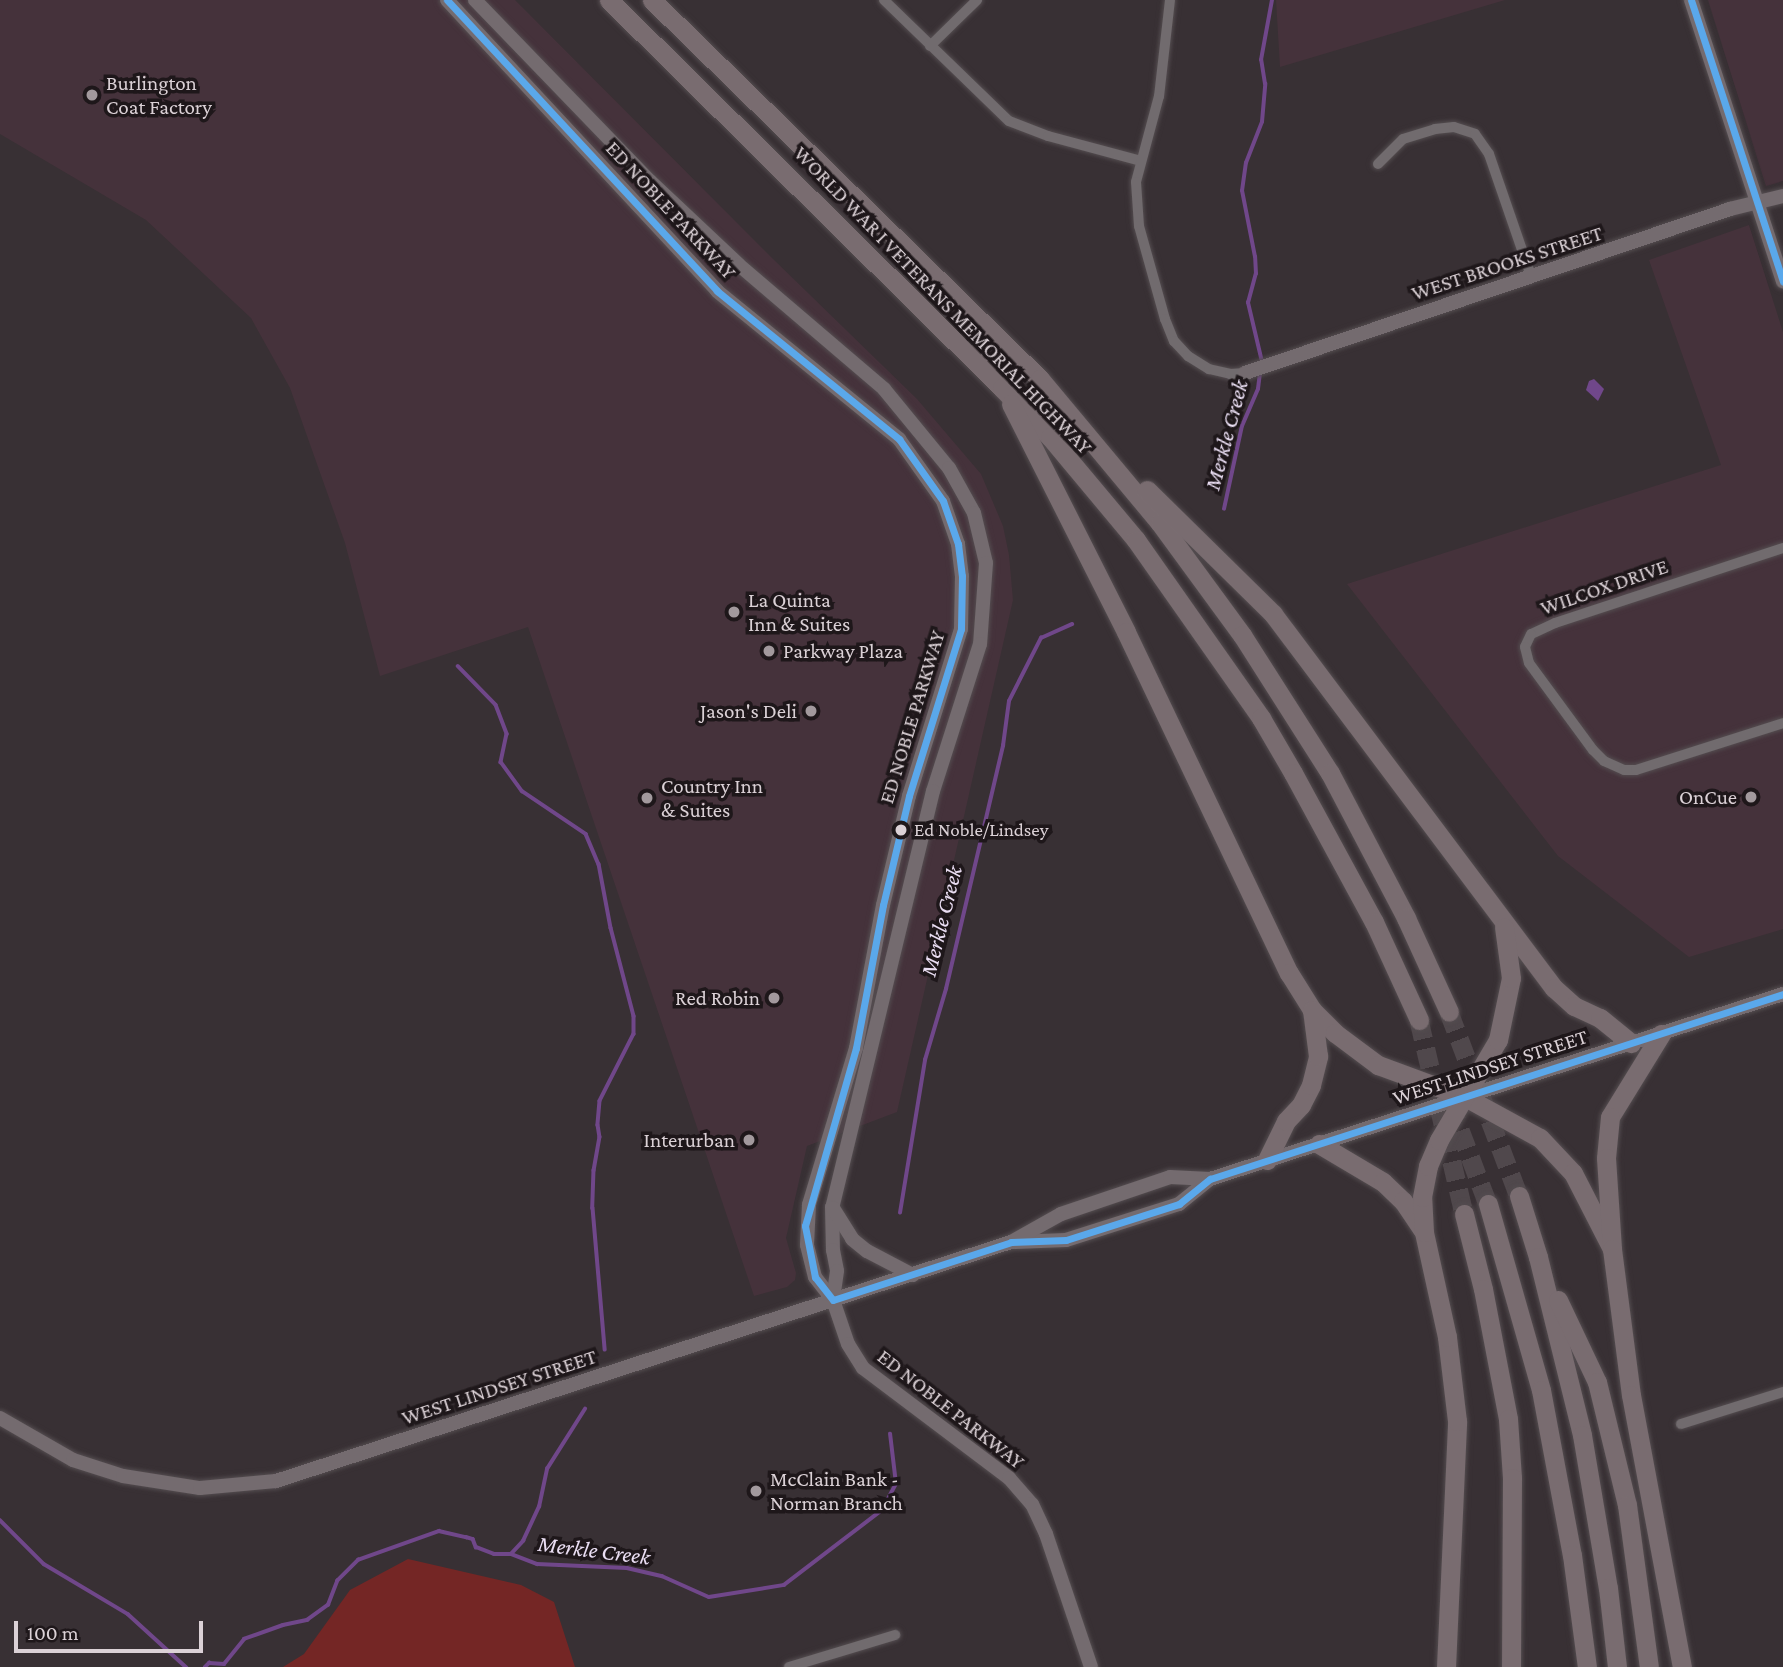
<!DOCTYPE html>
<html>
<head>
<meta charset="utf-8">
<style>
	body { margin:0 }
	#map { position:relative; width:1783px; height:1667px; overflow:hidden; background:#383034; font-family:"Crimson Pro",serif }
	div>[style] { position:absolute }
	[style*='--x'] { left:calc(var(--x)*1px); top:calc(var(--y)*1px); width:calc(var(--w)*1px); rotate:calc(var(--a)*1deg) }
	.built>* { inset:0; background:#45323b }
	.green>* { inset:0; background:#742625 }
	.water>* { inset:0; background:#70478a }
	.stream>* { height:3.5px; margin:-1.75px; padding:0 1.75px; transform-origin:1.75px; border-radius:1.75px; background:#70478a }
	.highway-tunnel>* { height:19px; margin-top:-9.5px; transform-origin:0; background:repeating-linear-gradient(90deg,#50484c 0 19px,transparent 0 29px) }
	.roads { filter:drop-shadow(0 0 2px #544d50) drop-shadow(0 0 2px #544d50) }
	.street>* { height:10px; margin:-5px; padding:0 5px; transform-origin:5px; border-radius:5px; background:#716b6e }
	.secondary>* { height:14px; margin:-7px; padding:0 7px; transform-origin:7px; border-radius:7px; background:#746b6f }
	.highway>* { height:19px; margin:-9.5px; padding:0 9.5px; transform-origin:9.5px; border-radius:9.5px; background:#796c70 }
	.bus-1>* { height:7px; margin:-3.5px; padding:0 3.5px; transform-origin:3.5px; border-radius:3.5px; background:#5aa8eb }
	.dots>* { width:19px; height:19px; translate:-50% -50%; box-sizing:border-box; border:4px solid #1e171a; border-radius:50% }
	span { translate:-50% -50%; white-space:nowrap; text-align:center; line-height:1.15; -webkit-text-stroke:7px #1e171a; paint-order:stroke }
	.bus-label { font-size:19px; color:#dbd1d6 }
	.left { translate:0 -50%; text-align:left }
	.poi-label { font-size:21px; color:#dbd1d6 }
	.right { translate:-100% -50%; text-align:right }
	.street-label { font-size:21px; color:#dbd1d6 }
	.water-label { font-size:23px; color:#eadef3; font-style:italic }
	.scale { position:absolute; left:14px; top:1621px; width:189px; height:32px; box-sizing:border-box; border:4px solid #dbd1d6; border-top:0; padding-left:9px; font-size:21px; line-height:24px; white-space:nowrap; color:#dbd1d6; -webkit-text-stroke:5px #1e171a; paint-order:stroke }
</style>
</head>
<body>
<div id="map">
	<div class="built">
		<div style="clip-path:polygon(0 0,515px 0,770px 256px,917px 399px,981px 474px,1003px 526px,1009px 555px,1013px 600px,897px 1112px,807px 1146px,786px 1238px,796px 1273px,795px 1280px,787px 1287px,754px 1296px,528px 627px,380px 676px,345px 543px,290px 388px,251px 318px,146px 220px,0 134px)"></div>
		<div style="clip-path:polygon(1276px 0,1505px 0,1280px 67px)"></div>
		<div style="clip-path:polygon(1708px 0,1783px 0,1783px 181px,1766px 186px)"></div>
		<div style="clip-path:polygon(1749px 225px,1783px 332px,1783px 929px,1689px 957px,1558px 856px,1347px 584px,1721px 465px,1649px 260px)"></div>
	</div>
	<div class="green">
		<div style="clip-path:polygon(408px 1559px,521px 1585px,554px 1602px,575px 1667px,283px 1667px,304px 1654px,350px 1590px)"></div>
	</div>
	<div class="water">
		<div style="clip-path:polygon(1594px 379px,1604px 389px,1598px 401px,1586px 390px,1589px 381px)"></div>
	</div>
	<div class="stream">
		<div style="--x:1262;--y:362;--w:61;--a:-103.3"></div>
		<div style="--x:1248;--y:303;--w:30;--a:-75"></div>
		<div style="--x:1256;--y:274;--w:17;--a:-93"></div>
		<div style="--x:1255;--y:257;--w:67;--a:-101.1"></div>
		<div style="--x:1242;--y:191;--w:28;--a:-82"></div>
		<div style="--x:1246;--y:163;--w:44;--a:-68.7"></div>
		<div style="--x:1262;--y:122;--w:38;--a:-85"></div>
		<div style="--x:1265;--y:84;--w:24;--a:-99"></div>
		<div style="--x:1261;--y:60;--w:61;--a:-79.6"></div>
		<div style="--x:1224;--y:509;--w:85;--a:-77.8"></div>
		<div style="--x:1242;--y:426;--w:40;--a:-66.6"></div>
		<div style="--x:1258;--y:389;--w:16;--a:-83"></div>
		<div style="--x:458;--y:666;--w:54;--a:45.7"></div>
		<div style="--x:496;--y:705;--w:31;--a:69"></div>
		<div style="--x:507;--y:734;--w:29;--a:102"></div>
		<div style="--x:501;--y:762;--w:36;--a:54"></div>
		<div style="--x:522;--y:791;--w:77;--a:33.9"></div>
		<div style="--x:586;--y:834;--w:33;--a:67"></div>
		<div style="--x:599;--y:864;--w:65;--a:79.4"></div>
		<div style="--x:611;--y:928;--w:91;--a:75.4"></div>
		<div style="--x:634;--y:1016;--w:18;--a:90"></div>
		<div style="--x:634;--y:1034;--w:75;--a:116.9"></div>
		<div style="--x:600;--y:1101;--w:24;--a:95"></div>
		<div style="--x:598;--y:1125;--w:12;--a:81"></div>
		<div style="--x:600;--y:1137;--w:34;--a:100"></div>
		<div style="--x:594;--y:1170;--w:38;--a:92"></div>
		<div style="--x:593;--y:1208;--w:142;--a:85.1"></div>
		<div style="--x:900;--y:1213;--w:155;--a:-80.7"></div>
		<div style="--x:925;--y:1060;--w:74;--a:-73.5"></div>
		<div style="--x:946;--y:989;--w:250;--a:-76.8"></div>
		<div style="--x:1003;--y:746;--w:45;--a:-82.4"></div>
		<div style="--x:1009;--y:701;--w:71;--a:-63.1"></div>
		<div style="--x:1041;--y:638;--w:34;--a:-24"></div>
		<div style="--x:0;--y:1520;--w:62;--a:45"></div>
		<div style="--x:44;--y:1564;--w:98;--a:30.8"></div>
		<div style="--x:128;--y:1614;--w:79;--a:42.4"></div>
		<div style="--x:511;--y:1554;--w:18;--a:-47"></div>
		<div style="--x:523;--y:1541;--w:38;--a:-65"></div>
		<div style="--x:539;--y:1507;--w:39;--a:-78"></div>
		<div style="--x:547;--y:1469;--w:71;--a:-57.7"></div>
		<div style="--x:205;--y:1667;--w:6;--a:-45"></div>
		<div style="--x:209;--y:1663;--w:15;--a:4"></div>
		<div style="--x:224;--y:1664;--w:32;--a:-51"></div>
		<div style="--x:244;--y:1639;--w:41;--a:-19.7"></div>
		<div style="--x:283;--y:1625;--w:25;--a:-12"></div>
		<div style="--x:307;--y:1620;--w:26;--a:-36"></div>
		<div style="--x:328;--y:1605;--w:26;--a:-69"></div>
		<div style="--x:337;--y:1581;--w:30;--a:-45"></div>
		<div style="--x:358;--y:1560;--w:86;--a:-19.7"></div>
		<div style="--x:439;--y:1531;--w:28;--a:13"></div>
		<div style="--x:466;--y:1537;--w:7;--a:16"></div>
		<div style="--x:473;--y:1539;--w:9;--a:69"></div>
		<div style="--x:476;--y:1547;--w:19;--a:21"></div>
		<div style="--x:494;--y:1554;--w:17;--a:0"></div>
		<div style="--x:511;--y:1554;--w:28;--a:21"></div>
		<div style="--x:537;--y:1564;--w:90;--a:2.5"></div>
		<div style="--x:627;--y:1568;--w:36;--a:13"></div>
		<div style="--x:662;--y:1576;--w:51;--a:24.1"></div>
		<div style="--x:709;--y:1597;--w:76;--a:-9.1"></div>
		<div style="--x:784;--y:1585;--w:123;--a:-37.4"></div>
		<div style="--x:882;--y:1510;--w:30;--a:-62"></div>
		<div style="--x:896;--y:1484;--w:50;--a:-96.8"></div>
	</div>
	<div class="highway-tunnel">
		<div style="--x:1449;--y:1012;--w:197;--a:69.2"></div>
		<div style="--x:1419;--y:1020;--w:199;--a:76.9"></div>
		<div style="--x:1450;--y:1103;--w:108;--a:69.4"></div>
	</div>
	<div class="roads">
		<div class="street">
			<div style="--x:884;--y:0;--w:174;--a:44.1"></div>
			<div style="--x:1009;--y:121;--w:42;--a:21"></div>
			<div style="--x:1048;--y:136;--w:96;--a:15"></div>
			<div style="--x:1170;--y:0;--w:97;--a:96.5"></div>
			<div style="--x:1159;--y:96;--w:89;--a:105"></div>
			<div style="--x:1136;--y:182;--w:44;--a:86.1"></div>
			<div style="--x:1139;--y:226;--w:97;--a:74.4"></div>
			<div style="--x:1165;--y:319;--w:24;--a:68"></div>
			<div style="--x:1174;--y:341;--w:21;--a:47"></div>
			<div style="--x:1188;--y:356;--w:25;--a:32"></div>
			<div style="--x:1209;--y:369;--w:22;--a:13"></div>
			<div style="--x:1230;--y:374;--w:15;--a:-4"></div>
			<div style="--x:930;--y:46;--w:66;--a:-44.4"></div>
			<div style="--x:1378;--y:164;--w:35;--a:-45"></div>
			<div style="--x:1403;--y:139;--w:34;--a:-17"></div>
			<div style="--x:1435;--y:129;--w:19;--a:-6"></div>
			<div style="--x:1454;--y:127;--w:22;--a:18"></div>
			<div style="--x:1475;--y:134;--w:24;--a:55"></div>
			<div style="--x:1489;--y:154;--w:129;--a:71"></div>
			<div style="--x:1783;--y:548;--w:240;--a:161.8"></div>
			<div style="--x:1555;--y:623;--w:26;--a:155"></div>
			<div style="--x:1531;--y:634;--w:14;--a:115"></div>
			<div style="--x:1525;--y:647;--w:16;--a:76"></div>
			<div style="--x:1529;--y:663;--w:108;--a:53.7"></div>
			<div style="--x:1593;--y:750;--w:16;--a:45"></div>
			<div style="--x:1604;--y:761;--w:22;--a:24"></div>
			<div style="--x:1624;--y:770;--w:12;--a:0"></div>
			<div style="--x:1636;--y:770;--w:154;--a:-17.7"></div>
			<div style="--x:1681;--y:1424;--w:107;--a:-17.4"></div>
			<div style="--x:789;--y:1667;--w:111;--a:-16.8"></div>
		</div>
		<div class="secondary">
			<div style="--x:447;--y:0;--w:397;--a:47.1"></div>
			<div style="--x:717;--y:291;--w:235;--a:39.1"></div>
			<div style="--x:899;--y:439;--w:76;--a:54.6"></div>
			<div style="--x:943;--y:501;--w:46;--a:70.8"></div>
			<div style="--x:958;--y:544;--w:32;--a:83"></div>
			<div style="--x:962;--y:576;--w:53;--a:91.1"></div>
			<div style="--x:961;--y:629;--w:175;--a:107.3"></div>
			<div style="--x:909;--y:796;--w:112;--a:103.4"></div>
			<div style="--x:883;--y:905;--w:146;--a:100.7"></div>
			<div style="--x:856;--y:1048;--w:164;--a:106.7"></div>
			<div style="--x:809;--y:1205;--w:40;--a:92.9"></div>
			<div style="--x:807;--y:1245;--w:33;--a:76"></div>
			<div style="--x:815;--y:1277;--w:29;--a:52"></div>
			<div style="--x:833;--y:1300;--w:46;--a:71.2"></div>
			<div style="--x:848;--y:1344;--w:28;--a:58"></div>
			<div style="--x:863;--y:1368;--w:183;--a:37"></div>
			<div style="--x:1009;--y:1478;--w:35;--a:49"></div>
			<div style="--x:1032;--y:1504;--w:33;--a:65"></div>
			<div style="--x:1046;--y:1534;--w:140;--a:71.3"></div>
			<div style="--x:475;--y:0;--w:252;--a:46"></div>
			<div style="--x:650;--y:181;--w:122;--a:43.3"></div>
			<div style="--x:739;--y:265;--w:191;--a:40.5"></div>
			<div style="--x:884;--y:389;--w:102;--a:50.6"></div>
			<div style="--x:949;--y:468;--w:51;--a:60.9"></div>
			<div style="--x:974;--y:513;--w:51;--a:76.5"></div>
			<div style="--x:986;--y:563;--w:81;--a:94.2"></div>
			<div style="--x:980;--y:644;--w:154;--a:107.7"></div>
			<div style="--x:933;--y:791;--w:428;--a:103.6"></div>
			<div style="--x:832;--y:1207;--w:43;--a:88.7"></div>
			<div style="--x:833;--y:1250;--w:21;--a:79"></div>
			<div style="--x:837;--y:1271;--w:29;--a:98"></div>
			<div style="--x:1691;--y:0;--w:296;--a:71.9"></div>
			<div style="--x:1245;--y:373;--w:512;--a:-18.68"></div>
			<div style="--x:1730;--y:209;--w:55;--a:-13.8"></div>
			<div style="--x:833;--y:1208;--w:36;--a:58"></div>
			<div style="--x:852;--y:1239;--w:19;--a:39"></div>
			<div style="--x:867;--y:1251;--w:52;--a:27.6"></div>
			<div style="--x:1015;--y:1242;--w:51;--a:-2.2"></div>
			<div style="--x:1066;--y:1240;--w:119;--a:-17.7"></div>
			<div style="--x:1179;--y:1204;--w:40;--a:-39"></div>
			<div style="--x:0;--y:1418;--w:84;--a:29.9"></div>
			<div style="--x:73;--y:1460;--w:52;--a:17.7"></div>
			<div style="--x:123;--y:1476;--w:78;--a:8.9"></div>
			<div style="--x:200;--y:1488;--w:76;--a:-5.3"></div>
			<div style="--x:276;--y:1481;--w:773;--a:-18.01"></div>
			<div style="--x:1011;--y:1242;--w:57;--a:-29.2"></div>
			<div style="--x:1061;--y:1214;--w:115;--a:-18.7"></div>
			<div style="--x:1170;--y:1177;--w:40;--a:2.9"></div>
			<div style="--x:1210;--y:1179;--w:602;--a:-17.89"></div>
		</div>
		<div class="highway">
			<div style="--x:609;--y:0;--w:552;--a:44.63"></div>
			<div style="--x:1002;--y:388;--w:69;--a:45.6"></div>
			<div style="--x:1050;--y:437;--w:134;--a:50.1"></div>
			<div style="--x:1136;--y:540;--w:218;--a:54.9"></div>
			<div style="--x:1261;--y:718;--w:64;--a:59.8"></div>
			<div style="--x:1293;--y:773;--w:170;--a:61.5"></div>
			<div style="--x:1374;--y:922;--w:108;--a:65.3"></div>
			<div style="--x:652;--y:0;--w:542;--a:44.33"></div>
			<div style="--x:1040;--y:379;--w:187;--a:50.2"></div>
			<div style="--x:1160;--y:523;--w:139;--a:53.8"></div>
			<div style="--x:1242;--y:635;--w:164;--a:57.5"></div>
			<div style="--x:1330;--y:773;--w:164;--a:62.3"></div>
			<div style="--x:1406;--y:918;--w:103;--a:65.4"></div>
			<div style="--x:1011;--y:404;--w:255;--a:63.2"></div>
			<div style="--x:1126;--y:632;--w:378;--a:64.5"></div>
			<div style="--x:1289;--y:973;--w:44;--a:58.1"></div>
			<div style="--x:1312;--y:1010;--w:33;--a:45"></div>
			<div style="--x:1335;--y:1033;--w:54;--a:36.7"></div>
			<div style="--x:1378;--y:1065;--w:93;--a:20.2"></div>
			<div style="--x:1465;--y:1097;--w:85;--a:28.7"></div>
			<div style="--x:1540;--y:1138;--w:48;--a:46.7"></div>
			<div style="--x:1573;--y:1173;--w:85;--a:62.8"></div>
			<div style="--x:1147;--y:490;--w:177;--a:44.5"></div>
			<div style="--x:1273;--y:614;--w:468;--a:53.1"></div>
			<div style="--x:1554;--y:988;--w:27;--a:42"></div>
			<div style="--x:1574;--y:1006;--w:29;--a:25"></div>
			<div style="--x:1600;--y:1018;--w:40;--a:39"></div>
			<div style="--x:1661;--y:1034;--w:97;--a:121.6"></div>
			<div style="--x:1610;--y:1117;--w:41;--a:95.6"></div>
			<div style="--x:1606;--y:1158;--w:91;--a:86.2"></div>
			<div style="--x:1612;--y:1249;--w:147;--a:82.6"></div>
			<div style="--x:1631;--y:1395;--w:277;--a:79.4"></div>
			<div style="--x:1319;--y:1144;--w:74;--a:30.7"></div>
			<div style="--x:1383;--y:1182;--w:28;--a:44"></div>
			<div style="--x:1403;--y:1201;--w:34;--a:56"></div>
			<div style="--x:1267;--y:1160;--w:43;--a:-64"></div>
			<div style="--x:1286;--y:1121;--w:22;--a:-47"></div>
			<div style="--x:1301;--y:1105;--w:22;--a:-63"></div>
			<div style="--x:1311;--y:1085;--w:30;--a:-76"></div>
			<div style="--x:1318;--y:1056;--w:46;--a:-97.4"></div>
			<div style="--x:1519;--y:1196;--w:64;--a:72.7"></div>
			<div style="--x:1538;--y:1257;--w:183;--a:76.1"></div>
			<div style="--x:1582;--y:1435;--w:155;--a:80.4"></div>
			<div style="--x:1608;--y:1588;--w:80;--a:83.5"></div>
			<div style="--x:1488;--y:1204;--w:193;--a:74.1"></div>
			<div style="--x:1541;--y:1390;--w:168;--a:79.4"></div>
			<div style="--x:1572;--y:1555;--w:113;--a:82.4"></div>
			<div style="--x:1464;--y:1214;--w:77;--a:75.8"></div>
			<div style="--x:1483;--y:1289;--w:132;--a:79.1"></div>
			<div style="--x:1508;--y:1419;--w:59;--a:86.1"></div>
			<div style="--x:1512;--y:1478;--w:189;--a:90.3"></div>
			<div style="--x:1558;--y:1300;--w:91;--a:64.6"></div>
			<div style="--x:1597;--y:1382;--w:127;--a:76.3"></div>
			<div style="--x:1627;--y:1505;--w:163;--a:82.3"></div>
			<div style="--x:1446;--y:1667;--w:246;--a:-87.4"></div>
			<div style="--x:1457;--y:1421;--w:85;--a:-96.8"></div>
			<div style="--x:1447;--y:1337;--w:107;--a:-102.4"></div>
			<div style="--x:1424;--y:1232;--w:35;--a:-93"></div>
			<div style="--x:1422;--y:1197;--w:32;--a:-79"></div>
			<div style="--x:1428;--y:1166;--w:28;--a:-67"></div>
			<div style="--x:1439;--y:1140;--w:116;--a:-59.5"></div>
			<div style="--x:1498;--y:1040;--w:63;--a:-78.2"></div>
			<div style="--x:1511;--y:978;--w:51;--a:-97.8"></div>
		</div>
	</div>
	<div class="bus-1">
		<div style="--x:447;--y:0;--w:397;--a:47.1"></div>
		<div style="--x:717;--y:291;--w:235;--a:39.1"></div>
		<div style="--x:899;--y:439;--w:76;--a:54.6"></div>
		<div style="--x:943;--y:501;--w:46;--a:70.8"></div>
		<div style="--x:958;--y:544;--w:32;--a:83"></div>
		<div style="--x:962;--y:576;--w:53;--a:91.1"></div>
		<div style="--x:961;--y:629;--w:175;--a:107.3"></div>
		<div style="--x:909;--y:796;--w:112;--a:103.4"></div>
		<div style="--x:883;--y:905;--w:146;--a:100.7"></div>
		<div style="--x:856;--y:1048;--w:185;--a:106"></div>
		<div style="--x:805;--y:1226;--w:52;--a:78.9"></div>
		<div style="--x:815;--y:1277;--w:29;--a:52"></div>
		<div style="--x:833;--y:1300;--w:187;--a:-18"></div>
		<div style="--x:1011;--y:1242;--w:55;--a:-2.1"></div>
		<div style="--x:1066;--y:1240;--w:119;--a:-17.7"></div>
		<div style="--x:1179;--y:1204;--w:40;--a:-39"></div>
		<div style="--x:1210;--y:1179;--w:602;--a:-17.89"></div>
		<div style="--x:1691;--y:0;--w:296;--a:71.9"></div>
	</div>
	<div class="dots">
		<div style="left:92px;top:95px;background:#a2999d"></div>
		<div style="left:734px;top:612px;background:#a2999d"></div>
		<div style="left:769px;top:651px;background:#a2999d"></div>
		<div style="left:811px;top:711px;background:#a2999d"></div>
		<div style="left:1751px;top:797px;background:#a2999d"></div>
		<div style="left:647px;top:798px;background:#a2999d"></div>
		<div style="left:901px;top:830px;background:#dbd1d6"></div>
		<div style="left:774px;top:998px;background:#a2999d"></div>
		<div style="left:749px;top:1140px;background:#a2999d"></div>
		<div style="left:756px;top:1491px;background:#a2999d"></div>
	</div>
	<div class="bus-label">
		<span class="left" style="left:914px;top:830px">Ed Noble/Lindsey</span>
	</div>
	<div class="poi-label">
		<span class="left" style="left:106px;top:95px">Burlington<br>Coat Factory</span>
		<span class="left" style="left:748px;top:612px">La Quinta<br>Inn &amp; Suites</span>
		<span class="left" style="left:783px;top:651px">Parkway Plaza</span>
		<span class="right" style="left:797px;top:711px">Jason's Deli</span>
		<span class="left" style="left:661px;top:798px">Country Inn<br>&amp; Suites</span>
		<span class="right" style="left:1737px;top:797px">OnCue</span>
		<span class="right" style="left:760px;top:998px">Red Robin</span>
		<span class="right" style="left:735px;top:1140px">Interurban</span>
		<span class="left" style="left:770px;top:1491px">McClain Bank -<br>Norman Branch</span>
	</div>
	<div class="street-label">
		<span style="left:671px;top:210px;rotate:47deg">ED NOBLE PARKWAY</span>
		<span style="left:1507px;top:263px;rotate:-18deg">WEST BROOKS STREET</span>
		<span style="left:943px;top:300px;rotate:46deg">WORLD WAR I VETERANS MEMORIAL HIGHWAY</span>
		<span style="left:1604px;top:587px;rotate:-19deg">WILCOX DRIVE</span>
		<span style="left:912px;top:717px;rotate:-73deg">ED NOBLE PARKWAY</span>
		<span style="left:1490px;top:1067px;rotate:-18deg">WEST LINDSEY STREET</span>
		<span style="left:499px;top:1387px;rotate:-18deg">WEST LINDSEY STREET</span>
		<span style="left:951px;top:1409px;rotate:38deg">ED NOBLE PARKWAY</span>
	</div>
	<div class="water-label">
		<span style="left:1226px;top:435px;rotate:-75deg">Merkle Creek</span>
		<span style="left:941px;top:921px;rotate:-76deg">Merkle Creek</span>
		<span style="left:594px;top:1550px;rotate:7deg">Merkle Creek</span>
	</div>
	<div class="scale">100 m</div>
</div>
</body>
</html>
